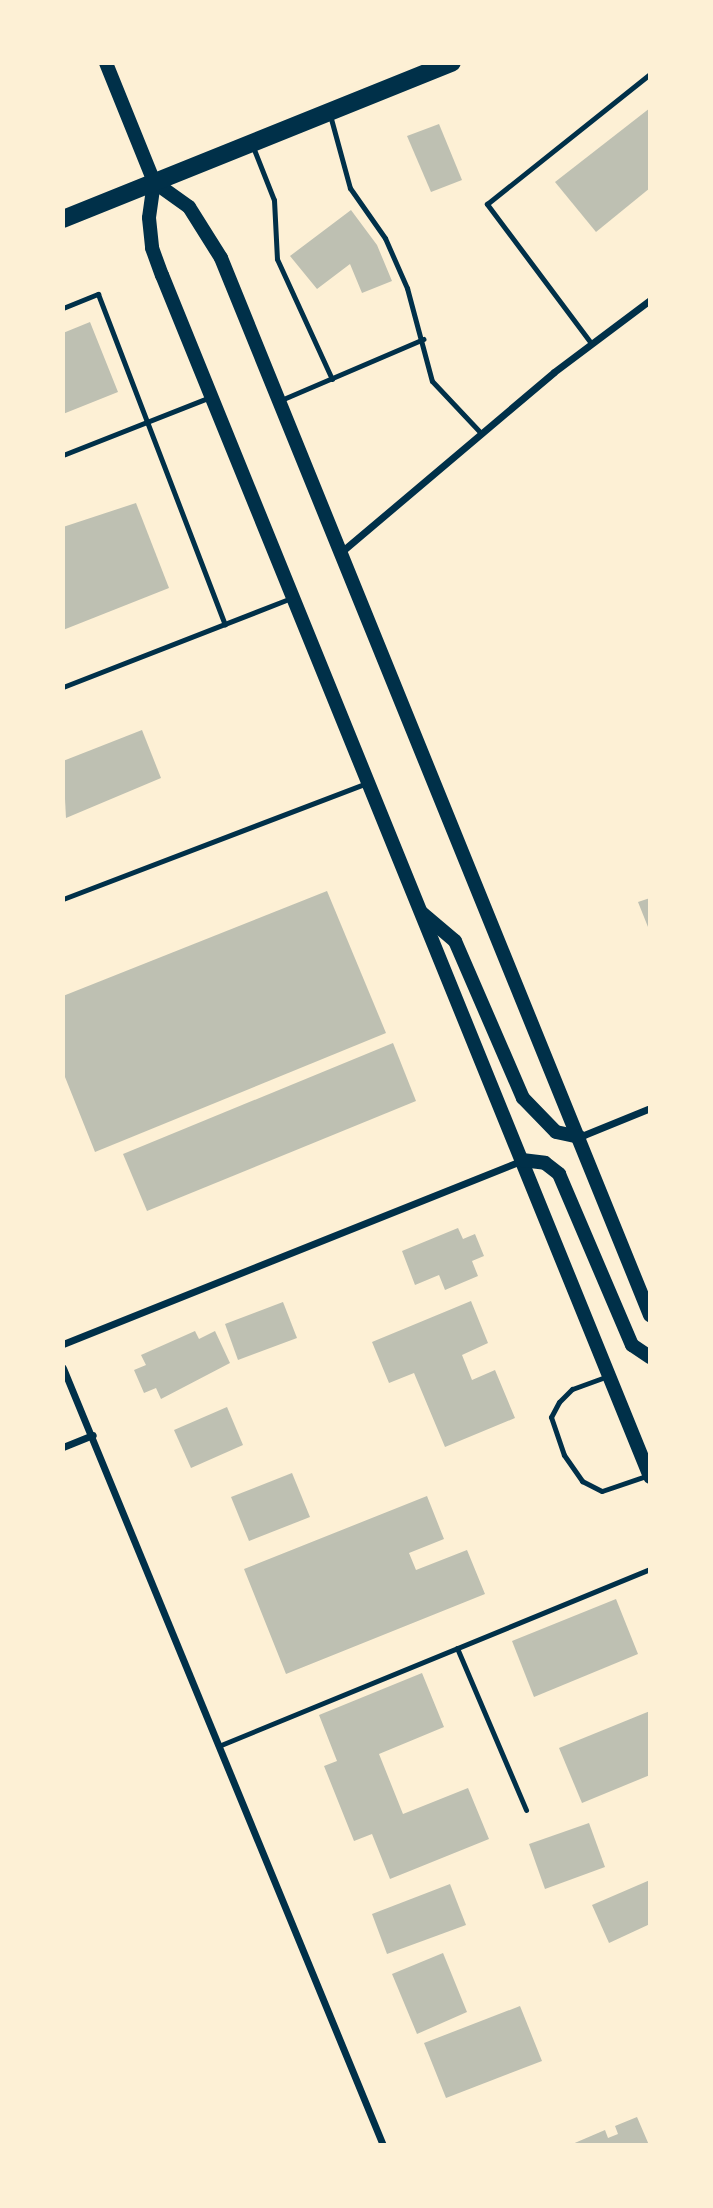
<!DOCTYPE html>
<html>
<head>
<meta charset="utf-8">
<style>
	body { margin:0 }
	#map { position:relative; width:713px; height:2208px; overflow:hidden; background:#fdf0d5; font-family:Barlow,sans-serif }
	div>[style] { position:absolute }
	[style*='--x'] { left:calc(var(--x)*1px); top:calc(var(--y)*1px); width:calc(var(--w)*1px); rotate:calc(var(--a)*1deg) }
	.building>* { inset:0; background:#bec0b2 }
	.service>* { height:5px; margin:-2.5px; padding:0 2.5px; transform-origin:2.5px; border-radius:2.5px; background:#003049 }
	.minor>* { height:7px; margin:-3.5px; padding:0 3.5px; transform-origin:3.5px; border-radius:3.5px; background:#003049 }
	.secondary>* { height:14px; margin:-7px; padding:0 7px; transform-origin:7px; border-radius:7px; background:#003049 }
	.primary>* { height:18px; margin:-9px; padding:0 9px; transform-origin:9px; border-radius:9px; background:#003049 }
	span { translate:-50% -50%; white-space:nowrap; text-align:center; line-height:1.15; -webkit-text-stroke:7px #fdf0d5; paint-order:stroke }
	.frame { position:absolute; inset:0; border:65px solid #fdf0d5; pointer-events:none }
</style>
</head>
<body>
<div id="map">
	<div class="building">
		<div style="clip-path:polygon(650px 108px,650px 188px,596px 232px,555px 182px)"></div>
		<div style="clip-path:polygon(439px 124px,462px 180px,431px 192px,407px 136px)"></div>
		<div style="clip-path:polygon(351px 210px,377px 245px,392px 281px,362px 293px,350px 264px,317px 289px,290px 256px)"></div>
		<div style="clip-path:polygon(90px 322px,118px 392px,63px 414px,63px 333px)"></div>
		<div style="clip-path:polygon(136px 503px,169px 588px,63px 630px,63px 527px)"></div>
		<div style="clip-path:polygon(142px 730px,161px 778px,66px 818px,63px 761px)"></div>
		<div style="clip-path:polygon(327px 891px,386px 1033px,95px 1152px,63px 1072px,63px 996px)"></div>
		<div style="clip-path:polygon(650px 898px,650px 932px,638px 902px)"></div>
		<div style="clip-path:polygon(393px 1043px,416px 1101px,147px 1211px,123px 1154px)"></div>
		<div style="clip-path:polygon(458px 1228px,463px 1239px,475px 1234px,484px 1256px,472px 1261px,478px 1276px,445px 1290px,439px 1275px,415px 1285px,402px 1251px)"></div>
		<div style="clip-path:polygon(471px 1301px,488px 1343px,462px 1355px,472px 1380px,495px 1370px,515px 1418px,445px 1447px,414px 1373px,389px 1383px,372px 1342px)"></div>
		<div style="clip-path:polygon(283px 1302px,297px 1338px,238px 1360px,225px 1324px)"></div>
		<div style="clip-path:polygon(195px 1331px,199px 1339px,215px 1331px,230px 1363px,161px 1399px,156px 1388px,144px 1393px,134px 1370px,146px 1365px,141px 1355px)"></div>
		<div style="clip-path:polygon(227px 1407px,243px 1445px,191px 1468px,174px 1430px)"></div>
		<div style="clip-path:polygon(292px 1473px,310px 1517px,249px 1541px,231px 1497px)"></div>
		<div style="clip-path:polygon(427px 1496px,444px 1539px,409px 1553px,416px 1570px,467px 1550px,485px 1594px,286px 1674px,244px 1569px)"></div>
		<div style="clip-path:polygon(616px 1599px,638px 1654px,534px 1697px,512px 1641px)"></div>
		<div style="clip-path:polygon(422px 1673px,444px 1727px,379px 1754px,403px 1814px,468px 1788px,489px 1839px,390px 1879px,372px 1834px,354px 1841px,324px 1766px,337px 1761px,319px 1715px)"></div>
		<div style="clip-path:polygon(650px 1711px,650px 1775px,582px 1803px,559px 1748px)"></div>
		<div style="clip-path:polygon(589px 1823px,605px 1867px,545px 1889px,529px 1844px)"></div>
		<div style="clip-path:polygon(650px 1880px,650px 1924px,609px 1943px,592px 1905px)"></div>
		<div style="clip-path:polygon(450px 1884px,466px 1925px,387px 1954px,372px 1914px)"></div>
		<div style="clip-path:polygon(443px 1953px,467px 2012px,417px 2034px,392px 1974px)"></div>
		<div style="clip-path:polygon(520px 2006px,542px 2061px,446px 2098px,424px 2043px)"></div>
		<div style="clip-path:polygon(637px 2117px,649px 2145px,570px 2145px,605px 2130px,608px 2138px,618px 2134px,615px 2126px)"></div>
	</div>
	<div class="service">
		<div style="--x:330;--y:115;--w:76;--a:74.7"></div>
		<div style="--x:350;--y:188;--w:61;--a:55"></div>
		<div style="--x:385;--y:238;--w:55;--a:66.3"></div>
		<div style="--x:407;--y:288;--w:96;--a:75"></div>
		<div style="--x:432;--y:381;--w:71;--a:46.7"></div>
		<div style="--x:253;--y:147;--w:57;--a:68.4"></div>
		<div style="--x:274;--y:200;--w:59;--a:87.1"></div>
		<div style="--x:277;--y:259;--w:132;--a:65.4"></div>
		<div style="--x:63;--y:308;--w:38;--a:-22"></div>
		<div style="--x:98;--y:294;--w:354;--a:69"></div>
		<div style="--x:591;--y:343;--w:174;--a:-126.8"></div>
		<div style="--x:487;--y:204;--w:208;--a:-38.6"></div>
		<div style="--x:281;--y:400;--w:155;--a:-23.2"></div>
		<div style="--x:63;--y:455;--w:158;--a:-21.5"></div>
		<div style="--x:63;--y:687;--w:245;--a:-21.3"></div>
		<div style="--x:63;--y:899;--w:325;--a:-20.9"></div>
		<div style="--x:608;--y:1376;--w:38;--a:160"></div>
		<div style="--x:572;--y:1389;--w:18;--a:135"></div>
		<div style="--x:559;--y:1402;--w:17;--a:118"></div>
		<div style="--x:551;--y:1417;--w:40;--a:71.1"></div>
		<div style="--x:564;--y:1455;--w:32;--a:55"></div>
		<div style="--x:582;--y:1481;--w:22;--a:27"></div>
		<div style="--x:602;--y:1491;--w:50;--a:-18.8"></div>
		<div style="--x:457;--y:1648;--w:176;--a:66.9"></div>
		<div style="--x:221;--y:1745;--w:464;--a:-22.3"></div>
	</div>
	<div class="minor">
		<div style="--x:340;--y:553;--w:280;--a:-40.2"></div>
		<div style="--x:554;--y:372;--w:120;--a:-36.9"></div>
		<div style="--x:579;--y:1137;--w:77;--a:-22.2"></div>
		<div style="--x:63;--y:1344;--w:493;--a:-21.8"></div>
		<div style="--x:63;--y:1368;--w:840;--a:67.62"></div>
		<div style="--x:63;--y:1447;--w:32;--a:-22"></div>
	</div>
	<div class="secondary">
		<div style="--x:106;--y:63;--w:128;--a:68"></div>
		<div style="--x:154;--y:182;--w:36;--a:98"></div>
		<div style="--x:149;--y:218;--w:30;--a:84"></div>
		<div style="--x:152;--y:248;--w:29;--a:70"></div>
		<div style="--x:162;--y:275;--w:1297;--a:67.9"></div>
		<div style="--x:154;--y:182;--w:43;--a:35.5"></div>
		<div style="--x:189;--y:207;--w:60;--a:57.9"></div>
		<div style="--x:221;--y:258;--w:1141;--a:67.91"></div>
		<div style="--x:422;--y:913;--w:43;--a:40.3"></div>
		<div style="--x:455;--y:941;--w:171;--a:66.6"></div>
		<div style="--x:523;--y:1098;--w:47;--a:45.9"></div>
		<div style="--x:556;--y:1132;--w:24;--a:12"></div>
		<div style="--x:522;--y:1160;--w:23;--a:7"></div>
		<div style="--x:545;--y:1163;--w:18;--a:38"></div>
		<div style="--x:559;--y:1174;--w:186;--a:66.9"></div>
		<div style="--x:632;--y:1345;--w:22;--a:34"></div>
	</div>
	<div class="primary">
		<div style="--x:63;--y:219;--w:419;--a:-21.9"></div>
	</div>
	<div class="frame"></div>
</div>
</body>
</html>
